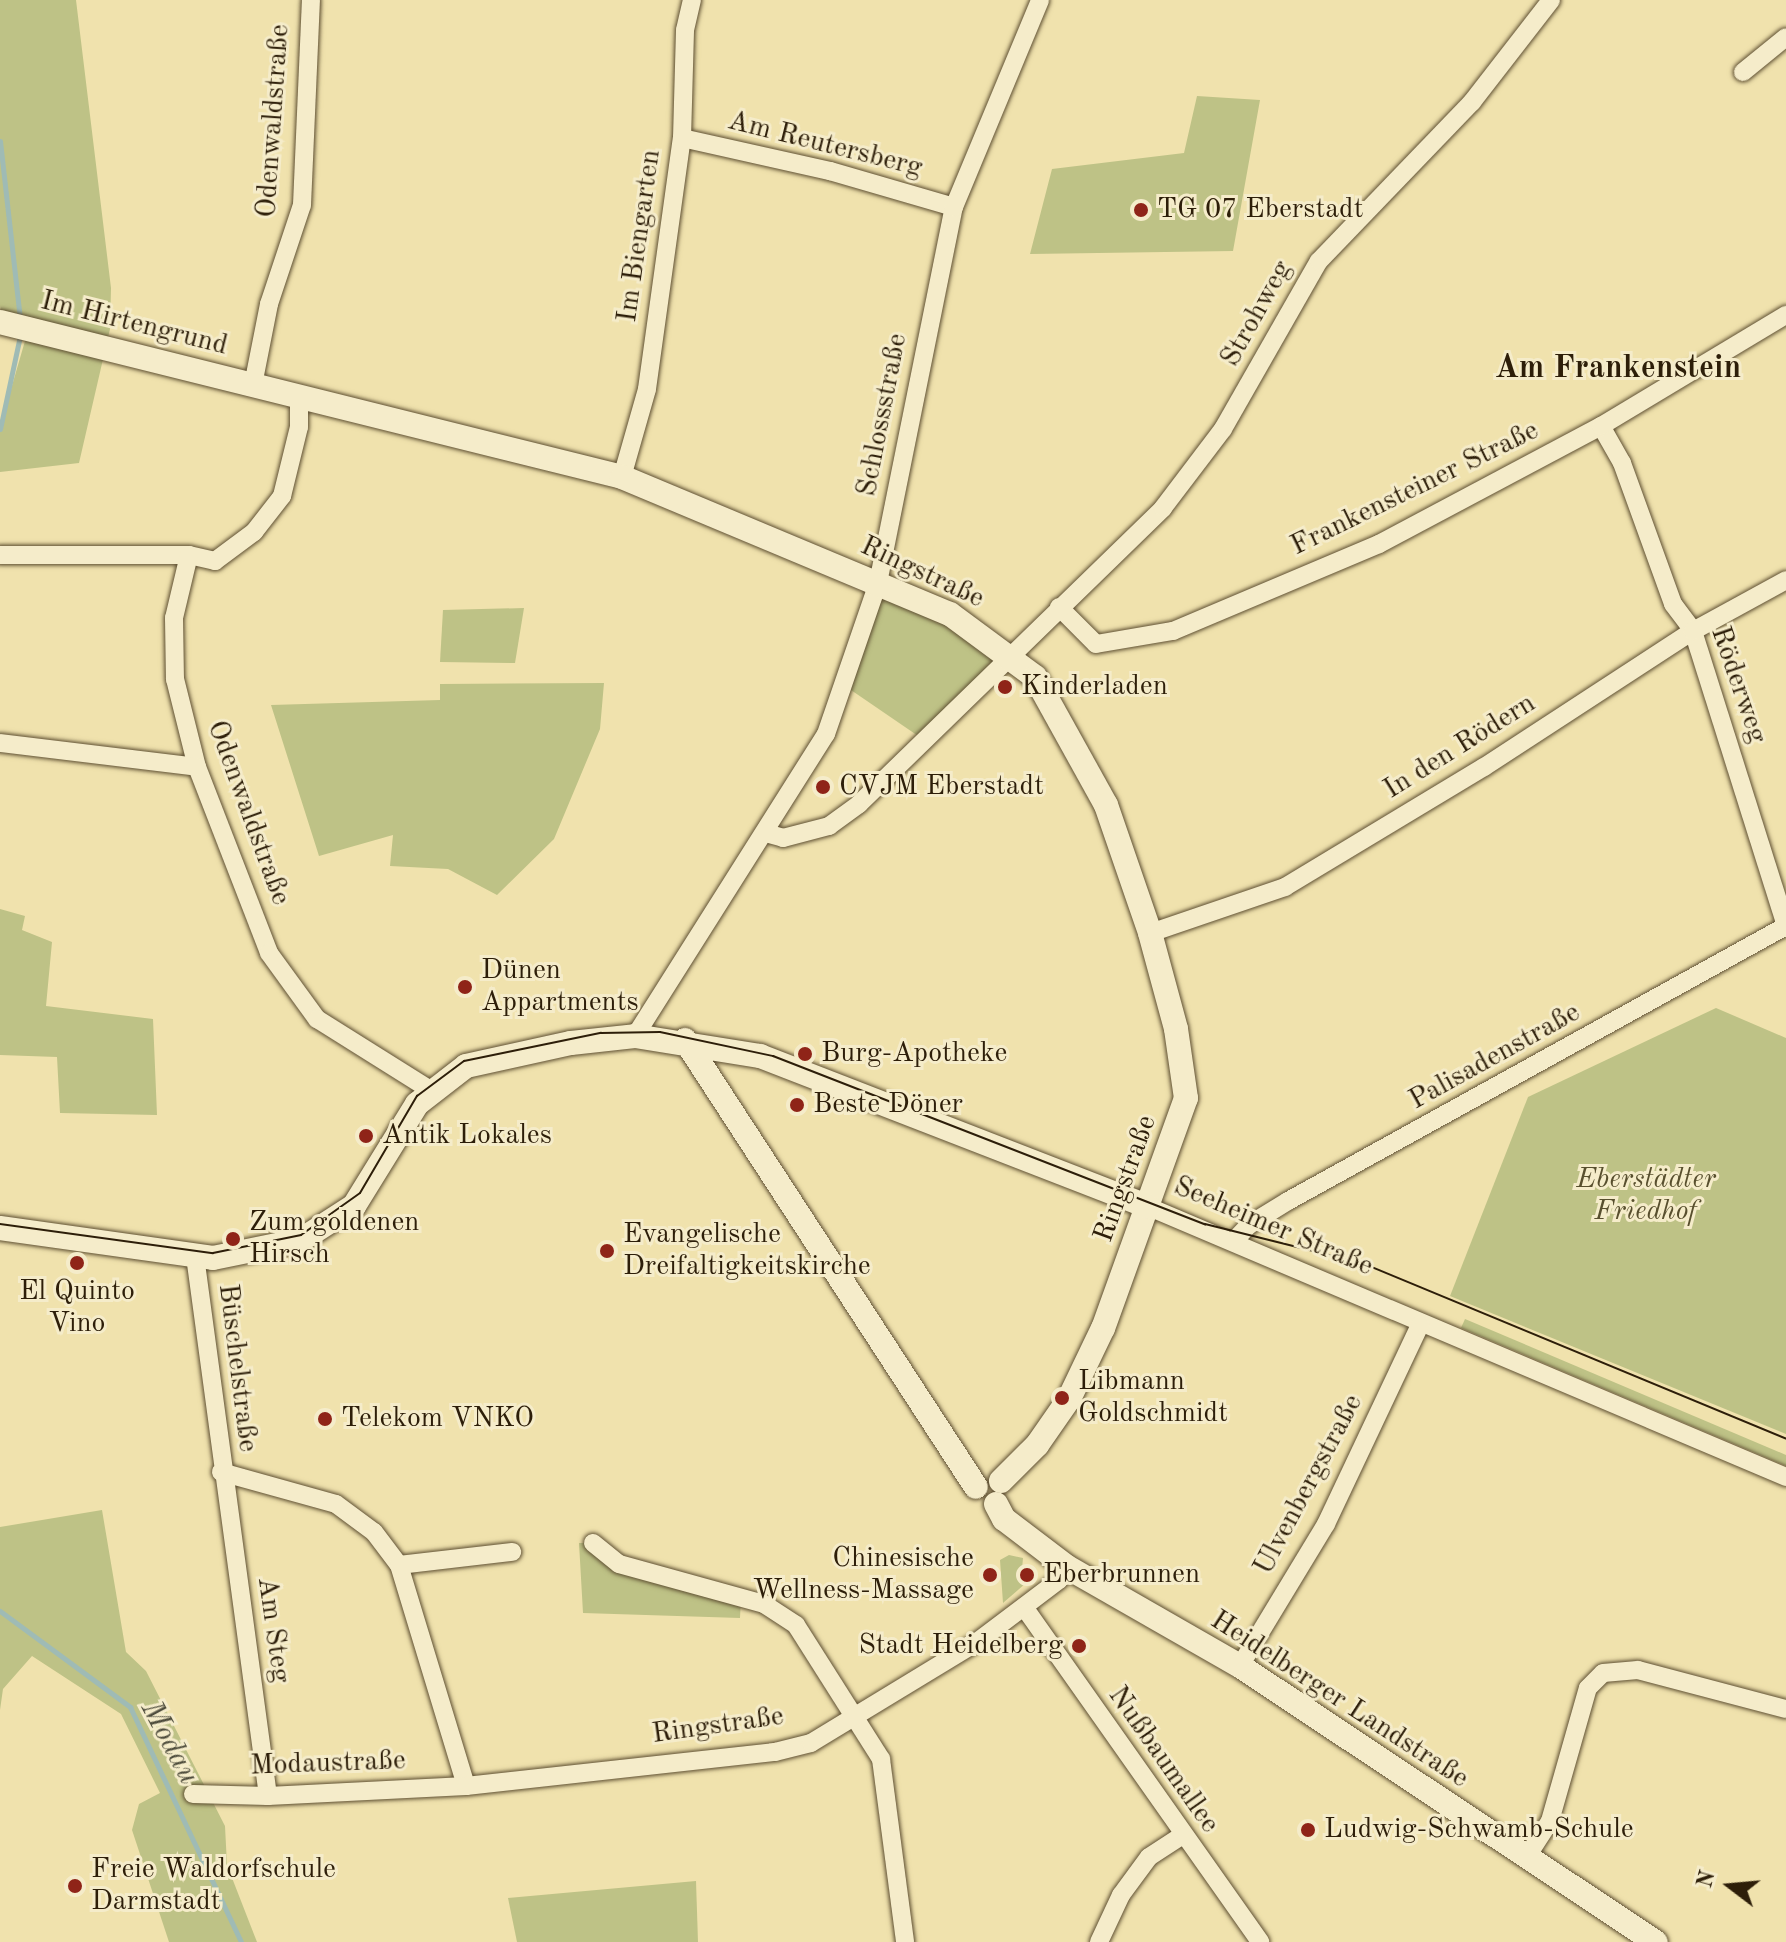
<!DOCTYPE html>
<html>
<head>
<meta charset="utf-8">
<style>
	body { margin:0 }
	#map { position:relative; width:1786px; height:1942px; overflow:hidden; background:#f0e2ad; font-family:"Old Standard TT",serif }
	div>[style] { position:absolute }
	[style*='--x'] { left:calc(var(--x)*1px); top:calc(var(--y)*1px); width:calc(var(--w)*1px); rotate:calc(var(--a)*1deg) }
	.green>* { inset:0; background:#bec286 }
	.stream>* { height:5px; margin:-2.5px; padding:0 2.5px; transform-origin:2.5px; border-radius:2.5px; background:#9fbbb5 }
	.roads { filter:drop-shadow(0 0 2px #5e4f32) drop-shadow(0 0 2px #5e4f32) }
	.street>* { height:18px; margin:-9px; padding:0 9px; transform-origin:9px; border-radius:9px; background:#f5ecca }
	.secondary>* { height:24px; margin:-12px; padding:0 12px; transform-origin:12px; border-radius:12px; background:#f5ecca }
	.tram>* { height:2px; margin:-1px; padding:0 1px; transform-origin:1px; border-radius:1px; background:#2d1e09 }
	.dots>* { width:22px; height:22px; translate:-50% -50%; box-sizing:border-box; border:4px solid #f5ecca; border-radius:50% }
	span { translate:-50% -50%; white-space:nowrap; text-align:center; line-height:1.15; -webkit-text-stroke:6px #f5ecca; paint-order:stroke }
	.street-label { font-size:28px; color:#2d1e09 }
	.poi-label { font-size:28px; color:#2d1e09 }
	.left { translate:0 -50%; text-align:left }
	.right { translate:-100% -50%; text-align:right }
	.park-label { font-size:28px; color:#584f2e; font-style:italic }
	.water-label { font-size:30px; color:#4f4d3d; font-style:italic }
	.quarter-label { font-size:32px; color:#2d1e09; font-weight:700 }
	.north { position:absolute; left:1690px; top:1846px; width:80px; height:80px; -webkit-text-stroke:6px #f5ecca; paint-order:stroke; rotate:286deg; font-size:22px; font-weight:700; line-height:32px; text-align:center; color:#2d1e09 }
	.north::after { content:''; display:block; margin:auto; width:28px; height:36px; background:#2d1e09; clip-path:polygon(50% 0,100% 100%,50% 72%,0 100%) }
</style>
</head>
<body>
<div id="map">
	<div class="green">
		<div style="clip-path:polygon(0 0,76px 0,111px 288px,110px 329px,79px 463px,0 472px,0 427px,27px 334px,5px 326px,0 306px)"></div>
		<div style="clip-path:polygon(1197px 96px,1260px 100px,1233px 251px,1030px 254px,1052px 169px,1184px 153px)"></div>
		<div style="clip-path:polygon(878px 583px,1009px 653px,924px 740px,848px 688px)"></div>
		<div style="clip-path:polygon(524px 608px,515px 663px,440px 662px,443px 610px)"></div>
		<div style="clip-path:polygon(604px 683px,600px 729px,554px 839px,497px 895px,448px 869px,390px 866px,393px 835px,319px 856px,271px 705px,440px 700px,440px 684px)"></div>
		<div style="clip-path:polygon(0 909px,25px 916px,22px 930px,52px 942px,46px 1006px,153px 1019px,157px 1115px,60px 1113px,57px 1057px,0 1055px)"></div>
		<div style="clip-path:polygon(1716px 1008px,1786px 1038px,1786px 1434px,1450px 1296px,1528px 1097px)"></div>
		<div style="clip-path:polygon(1465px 1319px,1786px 1455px,1786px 1466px,1461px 1328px)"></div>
		<div style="clip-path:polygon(102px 1510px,126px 1652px,146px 1671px,225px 1826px,227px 1865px,257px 1942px,169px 1942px,132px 1830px,139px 1804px,160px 1793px,121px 1714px,32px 1656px,3px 1689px,0 1710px,0 1527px)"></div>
		<div style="clip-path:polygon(579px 1543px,593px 1543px,598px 1550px,741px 1597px,740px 1618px,583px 1613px)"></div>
		<div style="clip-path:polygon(1009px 1555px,1023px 1558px,1021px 1580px,1027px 1582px,1003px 1603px,1000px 1560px)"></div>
		<div style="clip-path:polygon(696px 1881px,698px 1942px,517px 1942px,508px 1898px)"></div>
	</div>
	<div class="stream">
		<div style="--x:0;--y:141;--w:178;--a:83.6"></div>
		<div style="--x:0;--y:429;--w:95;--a:-77.9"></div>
		<div style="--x:0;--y:1611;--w:162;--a:36.4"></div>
		<div style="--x:130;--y:1707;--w:260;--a:64.7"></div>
	</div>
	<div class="roads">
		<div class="street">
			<div style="--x:1743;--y:72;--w:55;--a:-39.1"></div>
			<div style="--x:682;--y:138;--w:152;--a:12.6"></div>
			<div style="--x:830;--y:171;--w:129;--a:16.2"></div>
			<div style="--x:253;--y:385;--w:83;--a:-78.8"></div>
			<div style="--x:269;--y:304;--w:104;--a:-71.6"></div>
			<div style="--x:302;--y:205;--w:205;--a:-87.5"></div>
			<div style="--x:1601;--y:426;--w:43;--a:60.4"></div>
			<div style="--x:1622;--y:463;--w:150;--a:70.1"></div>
			<div style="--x:1673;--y:604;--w:34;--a:53"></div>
			<div style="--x:1693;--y:631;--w:309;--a:72.5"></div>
			<div style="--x:622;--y:477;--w:91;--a:-74.1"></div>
			<div style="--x:647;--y:389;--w:253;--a:-82.1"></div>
			<div style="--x:682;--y:138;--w:108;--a:-88.4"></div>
			<div style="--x:685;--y:30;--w:31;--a:-77"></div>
			<div style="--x:0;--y:555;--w:189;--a:0"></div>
			<div style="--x:189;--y:555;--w:27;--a:13"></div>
			<div style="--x:215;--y:561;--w:49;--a:-36.6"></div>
			<div style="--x:254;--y:532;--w:46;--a:-52.1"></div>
			<div style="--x:282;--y:496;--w:71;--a:-76.2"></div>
			<div style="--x:299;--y:427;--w:30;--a:-90"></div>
			<div style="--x:189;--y:555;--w:65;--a:103.4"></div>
			<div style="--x:174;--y:618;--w:61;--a:89.1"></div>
			<div style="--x:175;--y:679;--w:91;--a:76"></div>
			<div style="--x:197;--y:767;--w:199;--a:68.8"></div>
			<div style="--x:269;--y:953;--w:82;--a:54"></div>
			<div style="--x:317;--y:1019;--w:133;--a:32.1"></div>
			<div style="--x:1059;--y:607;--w:52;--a:45"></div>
			<div style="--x:1096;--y:644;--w:78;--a:-9.6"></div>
			<div style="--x:1173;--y:631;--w:224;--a:-22.9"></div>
			<div style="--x:1379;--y:544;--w:251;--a:-28"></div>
			<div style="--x:1601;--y:426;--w:216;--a:-31"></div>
			<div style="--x:0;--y:743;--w:198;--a:6.9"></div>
			<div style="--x:766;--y:833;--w:18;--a:16"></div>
			<div style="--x:783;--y:838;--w:48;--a:-14.6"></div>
			<div style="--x:829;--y:826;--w:37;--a:-36"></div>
			<div style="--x:859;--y:804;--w:424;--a:-44.2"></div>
			<div style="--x:1163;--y:508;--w:99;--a:-52.8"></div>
			<div style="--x:1223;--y:429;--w:193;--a:-60.3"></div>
			<div style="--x:1319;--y:261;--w:221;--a:-46.1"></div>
			<div style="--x:1472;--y:102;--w:129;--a:-52.2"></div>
			<div style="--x:1150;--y:933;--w:143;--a:-18.8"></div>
			<div style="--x:1285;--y:887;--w:232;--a:-31.1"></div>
			<div style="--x:1484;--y:767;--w:249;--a:-33.1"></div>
			<div style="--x:1693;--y:631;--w:106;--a:-28.7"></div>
			<div style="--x:635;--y:1036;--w:357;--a:-57.7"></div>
			<div style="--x:826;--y:734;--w:160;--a:-71"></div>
			<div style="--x:878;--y:583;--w:384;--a:-78.6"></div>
			<div style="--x:954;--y:207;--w:224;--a:-67.4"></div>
			<div style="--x:1149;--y:1207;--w:692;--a:22.97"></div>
			<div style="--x:1234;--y:1241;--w:22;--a:-47"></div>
			<div style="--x:1249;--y:1225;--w:46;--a:-31.6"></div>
			<div style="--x:1288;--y:1201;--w:569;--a:-28.91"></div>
			<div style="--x:195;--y:1256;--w:545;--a:82.3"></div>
			<div style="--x:221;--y:1472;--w:119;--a:15.5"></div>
			<div style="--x:336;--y:1504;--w:47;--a:36.4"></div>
			<div style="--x:374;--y:1532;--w:41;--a:52.9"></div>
			<div style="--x:399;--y:1565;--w:231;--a:73.1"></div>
			<div style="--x:593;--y:1543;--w:33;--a:39"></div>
			<div style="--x:619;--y:1564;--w:150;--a:15.4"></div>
			<div style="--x:764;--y:1604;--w:38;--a:33"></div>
			<div style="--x:796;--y:1625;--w:159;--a:57.6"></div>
			<div style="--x:881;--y:1759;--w:185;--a:82.5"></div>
			<div style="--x:399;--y:1565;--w:114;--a:-6.6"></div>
			<div style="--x:1024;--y:1607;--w:410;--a:54.8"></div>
			<div style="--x:1240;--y:1666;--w:166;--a:-58.8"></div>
			<div style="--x:1326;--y:1524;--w:220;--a:-64.7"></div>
			<div style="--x:193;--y:1794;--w:75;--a:1.5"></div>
			<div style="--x:268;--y:1796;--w:198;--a:-2.9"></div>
			<div style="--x:466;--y:1786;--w:311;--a:-6.3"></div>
			<div style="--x:775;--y:1752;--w:37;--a:-14"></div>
			<div style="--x:811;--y:1743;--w:194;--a:-31.3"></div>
			<div style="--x:977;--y:1642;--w:103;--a:-37.1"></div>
			<div style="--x:1059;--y:1580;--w:15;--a:-58"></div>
			<div style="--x:1526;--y:1858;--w:44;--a:-57"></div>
			<div style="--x:1550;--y:1821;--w:138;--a:-74.1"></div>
			<div style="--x:1588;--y:1688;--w:21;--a:-45"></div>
			<div style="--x:1603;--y:1673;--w:35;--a:-5"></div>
			<div style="--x:1638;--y:1670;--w:153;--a:14.8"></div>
			<div style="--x:1099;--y:1942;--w:52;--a:-64.9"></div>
			<div style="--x:1121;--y:1895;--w:47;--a:-53.6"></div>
			<div style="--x:1149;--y:1857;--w:38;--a:-33"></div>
		</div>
		<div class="secondary">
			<div style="--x:0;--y:322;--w:641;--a:13.99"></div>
			<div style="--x:622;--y:477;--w:355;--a:22.7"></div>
			<div style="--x:950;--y:614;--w:106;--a:36.5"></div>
			<div style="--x:1035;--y:677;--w:146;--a:61"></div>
			<div style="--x:1106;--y:805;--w:135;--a:71"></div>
			<div style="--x:1150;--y:933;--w:99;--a:74.8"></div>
			<div style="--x:1176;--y:1029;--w:70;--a:81.8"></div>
			<div style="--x:1186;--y:1098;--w:245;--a:109.8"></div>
			<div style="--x:1103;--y:1328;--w:79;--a:115.6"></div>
			<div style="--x:1069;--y:1399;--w:56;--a:124.8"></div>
			<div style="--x:1037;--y:1445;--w:51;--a:135"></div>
			<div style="--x:685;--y:1040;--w:533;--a:56.94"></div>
			<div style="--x:0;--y:1228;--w:215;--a:8"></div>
			<div style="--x:213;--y:1258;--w:90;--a:-11.6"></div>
			<div style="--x:301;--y:1240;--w:63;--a:-32.7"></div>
			<div style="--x:354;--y:1206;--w:120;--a:-58.3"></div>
			<div style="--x:417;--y:1104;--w:62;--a:-37.8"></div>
			<div style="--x:466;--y:1066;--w:107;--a:-12.4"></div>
			<div style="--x:571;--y:1043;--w:64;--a:-6.2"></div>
			<div style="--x:635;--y:1036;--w:127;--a:9.1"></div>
			<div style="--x:760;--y:1056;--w:417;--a:21.2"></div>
			<div style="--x:996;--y:1504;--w:17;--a:62"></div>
			<div style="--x:1004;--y:1519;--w:79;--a:37.3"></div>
			<div style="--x:1067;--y:1567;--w:199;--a:29.8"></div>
			<div style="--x:1240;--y:1666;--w:499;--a:33.6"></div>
		</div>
	</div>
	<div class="tram">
		<div style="--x:0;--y:1224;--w:215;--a:7.8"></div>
		<div style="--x:213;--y:1253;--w:90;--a:-11.6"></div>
		<div style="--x:301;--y:1235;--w:72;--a:-35.4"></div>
		<div style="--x:360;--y:1193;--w:113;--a:-59.6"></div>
		<div style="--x:417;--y:1096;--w:59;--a:-36.7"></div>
		<div style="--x:464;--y:1061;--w:140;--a:-11.6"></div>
		<div style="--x:601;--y:1033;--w:59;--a:-1"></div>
		<div style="--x:660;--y:1032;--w:116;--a:12"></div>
		<div style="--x:773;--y:1056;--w:464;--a:21.3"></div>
		<div style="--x:1205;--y:1224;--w:162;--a:14"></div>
		<div style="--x:1362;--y:1263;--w:459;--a:22.5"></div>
	</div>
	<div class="dots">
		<div style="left:1141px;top:210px;background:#8f2418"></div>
		<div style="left:1005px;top:687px;background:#8f2418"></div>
		<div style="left:823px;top:787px;background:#8f2418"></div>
		<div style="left:465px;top:987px;background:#8f2418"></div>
		<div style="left:805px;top:1054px;background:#8f2418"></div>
		<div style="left:797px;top:1105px;background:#8f2418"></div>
		<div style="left:366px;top:1136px;background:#8f2418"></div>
		<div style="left:233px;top:1239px;background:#8f2418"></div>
		<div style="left:607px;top:1251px;background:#8f2418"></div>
		<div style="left:77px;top:1263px;background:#8f2418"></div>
		<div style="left:1062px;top:1398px;background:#8f2418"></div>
		<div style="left:325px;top:1419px;background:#8f2418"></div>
		<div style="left:990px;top:1575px;background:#8f2418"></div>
		<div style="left:1027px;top:1575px;background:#8f2418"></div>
		<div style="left:1079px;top:1646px;background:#8f2418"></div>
		<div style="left:1308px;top:1830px;background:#8f2418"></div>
		<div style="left:75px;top:1886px;background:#8f2418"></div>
	</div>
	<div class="street-label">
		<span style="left:274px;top:121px;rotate:-86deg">Odenwaldstraße</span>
		<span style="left:825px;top:145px;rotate:14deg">Am Reutersberg</span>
		<span style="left:640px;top:236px;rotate:-82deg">Im Biengarten</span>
		<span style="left:1257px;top:314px;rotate:-61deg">Strohweg</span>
		<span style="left:134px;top:324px;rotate:14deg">Im Hirtengrund</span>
		<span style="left:883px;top:415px;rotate:-79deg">Schlossstraße</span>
		<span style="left:1415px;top:489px;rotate:-26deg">Frankensteiner Straße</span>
		<span style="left:922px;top:573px;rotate:25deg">Ringstraße</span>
		<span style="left:1738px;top:685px;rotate:71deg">Röderweg</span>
		<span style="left:1460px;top:747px;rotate:-32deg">In den Rödern</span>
		<span style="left:248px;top:813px;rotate:70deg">Odenwaldstraße</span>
		<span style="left:1495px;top:1057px;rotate:-29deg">Palisadenstraße</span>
		<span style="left:1126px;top:1179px;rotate:-70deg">Ringstraße</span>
		<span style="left:1273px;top:1227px;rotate:23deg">Seeheimer Straße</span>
		<span style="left:237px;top:1368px;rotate:83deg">Büschelstraße</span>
		<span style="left:1309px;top:1485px;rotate:-62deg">Ulvenbergstraße</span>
		<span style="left:273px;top:1630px;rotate:82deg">Am Steg</span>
		<span style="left:1339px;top:1700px;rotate:33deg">Heidelberger Landstraße</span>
		<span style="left:718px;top:1726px;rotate:-8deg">Ringstraße</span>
		<span style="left:1163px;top:1760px;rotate:55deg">Nußbaumallee</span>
		<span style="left:328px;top:1764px;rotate:-2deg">Modaustraße</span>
	</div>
	<div class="poi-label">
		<span class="left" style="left:1157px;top:210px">TG 07 Eberstadt</span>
		<span class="left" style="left:1021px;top:687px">Kinderladen</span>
		<span class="left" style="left:839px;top:787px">CVJM Eberstadt</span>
		<span class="left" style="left:481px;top:987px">Dünen<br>Appartments</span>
		<span class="left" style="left:821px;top:1054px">Burg-Apotheke</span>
		<span class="left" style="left:813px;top:1105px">Beste Döner</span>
		<span class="left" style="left:382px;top:1136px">Antik Lokales</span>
		<span class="left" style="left:249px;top:1239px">Zum goldenen<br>Hirsch</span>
		<span class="left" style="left:623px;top:1251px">Evangelische<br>Dreifaltigkeitskirche</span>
		<span style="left:77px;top:1308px">El Quinto<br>Vino</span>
		<span class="left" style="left:1078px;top:1398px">Libmann<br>Goldschmidt</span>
		<span class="left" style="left:341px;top:1419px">Telekom VNKO</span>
		<span class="right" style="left:974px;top:1575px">Chinesische<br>Wellness-Massage</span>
		<span class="left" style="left:1043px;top:1575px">Eberbrunnen</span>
		<span class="right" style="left:1063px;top:1646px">Stadt Heidelberg</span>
		<span class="left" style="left:1324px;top:1830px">Ludwig-Schwamb-Schule</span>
		<span class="left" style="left:91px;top:1886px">Freie Waldorfschule<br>Darmstadt</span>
	</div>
	<div class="park-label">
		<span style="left:1646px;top:1196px">Eberstädter<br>Friedhof</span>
	</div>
	<div class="water-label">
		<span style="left:169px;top:1743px;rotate:62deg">Modau</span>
	</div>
	<div class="quarter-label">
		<span style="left:1618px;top:369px">Am Frankenstein</span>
	</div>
	<div class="north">N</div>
</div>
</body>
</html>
